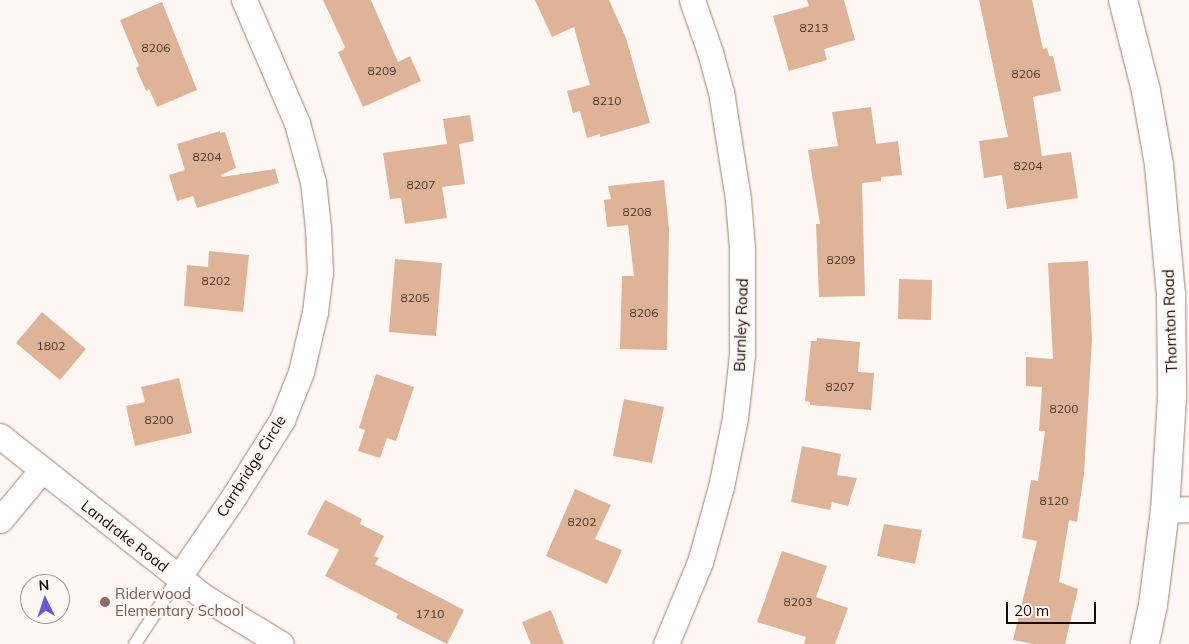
<!DOCTYPE html>
<html>
<head>
<meta charset="utf-8">
<style>
	body { margin:0 }
	#map { position:relative; width:1189px; height:644px; overflow:hidden; background:#fff7f3; font-family:Mulish,sans-serif }
	div>[style] { position:absolute }
	[style*='--x'] { left:calc(var(--x)*1px); top:calc(var(--y)*1px); width:calc(var(--w)*1px); rotate:calc(var(--a)*1deg) }
	.building>* { inset:0; background:#deb397 }
	.roads { filter:drop-shadow(0 0 1px #a3806f) drop-shadow(0 0 1px #a3806f) }
	.service>* { height:12px; margin:-6px; padding:0 6px; transform-origin:6px; border-radius:6px; background:#fff }
	.minor>* { height:25px; margin:-12.5px; padding:0 12.5px; transform-origin:12.5px; border-radius:12.5px; background:#fff }
	.tertiary>* { height:28px; margin:-14px; padding:0 14px; transform-origin:14px; border-radius:14px; background:#fff }
	.dots>* { width:14px; height:14px; translate:-50% -50%; box-sizing:border-box; border:2px solid #fff7f3; border-radius:50% }
	span { translate:-50% -50%; white-space:nowrap; text-align:center; line-height:1.15; -webkit-text-stroke:4px #fff7f3; paint-order:stroke }
	.number-label { font-size:12px; color:#473429 }
	.number-label span { -webkit-text-stroke-width:0 }
	.street-label { font-size:15px; color:#150904 }
	.education-label { font-size:15px; color:#785e54 }
	.left { translate:0 -50%; text-align:left }
	.north { position:absolute; left:20px; top:574px; width:50px; height:50px; box-sizing:border-box; background:#fff7f3; border:1px solid #a19893; border-radius:50%; rotate:356deg; font-size:14px; font-weight:700; line-height:20px; text-align:center; color:#150904 }
	.north::after { content:''; display:block; margin:auto; width:18px; height:22px; background:#6659d2; clip-path:polygon(50% 0,100% 100%,50% 72%,0 100%) }
	.scale { position:absolute; left:1006px; top:602px; width:90px; height:22px; box-sizing:border-box; border:2px solid #150904; border-top:0; padding-left:6px; font-size:15px; line-height:18px; white-space:nowrap; color:#150904; -webkit-text-stroke:4px #fff7f3; paint-order:stroke }
</style>
</head>
<body>
<div id="map">
	<div class="building">
		<div style="clip-path:polygon(323px 0,371px 0,398px 62px,410px 56px,421px 81px,363px 107px,338px 52px,343px 50px,345px 47px)"></div>
		<div style="clip-path:polygon(535px 0,609px 0,626px 38px,650px 123px,600px 137px,600px 134px,587px 138px,580px 111px,573px 113px,567px 91px,590px 85px,574px 27px,552px 37px)"></div>
		<div style="clip-path:polygon(807px 0,844px 0,855px 40px,824px 49px,827px 60px,789px 71px,773px 16px,809px 6px)"></div>
		<div style="clip-path:polygon(979px 0,1032px 0,1043px 49px,1047px 48px,1049px 56px,1053px 56px,1061px 91px,1033px 97px,1042px 156px,1071px 152px,1078px 198px,1007px 209px,1002px 175px,984px 178px,979px 141px,1008px 137px)"></div>
		<div style="clip-path:polygon(162px 2px,197px 90px,157px 107px,149px 89px,146px 91px,136px 68px,139px 66px,120px 20px)"></div>
		<div style="clip-path:polygon(871px 107px,876px 144px,898px 141px,902px 175px,881px 177px,881px 181px,862px 183px,865px 296px,819px 297px,816px 224px,820px 224px,808px 150px,838px 146px,832px 112px)"></div>
		<div style="clip-path:polygon(470px 115px,474px 141px,459px 144px,465px 184px,442px 187px,447px 218px,405px 224px,401px 198px,390px 199px,383px 153px,447px 144px,443px 119px)"></div>
		<div style="clip-path:polygon(220px 131px,220px 133px,225px 132px,236px 168px,221px 175px,222px 177px,275px 169px,279px 183px,197px 208px,193px 196px,177px 201px,169px 175px,185px 170px,177px 144px)"></div>
		<div style="clip-path:polygon(664px 180px,669px 229px,667px 350px,620px 349px,622px 276px,634px 276px,628px 225px,607px 227px,604px 200px,611px 199px,608px 186px)"></div>
		<div style="clip-path:polygon(209px 251px,249px 255px,243px 312px,184px 306px,187px 265px,208px 267px)"></div>
		<div style="clip-path:polygon(395px 259px,442px 263px,436px 336px,389px 332px)"></div>
		<div style="clip-path:polygon(1088px 261px,1092px 339px,1084px 474px,1077px 522px,1069px 520px,1059px 582px,1078px 589px,1065px 644px,1033px 644px,1013px 640px,1037px 541px,1022px 538px,1031px 480px,1038px 481px,1045px 431px,1039px 431px,1042px 387px,1026px 386px,1026px 357px,1053px 359px,1048px 263px)"></div>
		<div style="clip-path:polygon(899px 279px,932px 280px,931px 320px,898px 319px)"></div>
		<div style="clip-path:polygon(42px 312px,86px 349px,60px 380px,16px 343px)"></div>
		<div style="clip-path:polygon(817px 338px,860px 342px,858px 372px,874px 373px,871px 410px,810px 405px,810px 402px,805px 401px,811px 341px,817px 341px)"></div>
		<div style="clip-path:polygon(376px 374px,414px 387px,396px 441px,387px 438px,380px 458px,358px 451px,365px 430px,359px 428px)"></div>
		<div style="clip-path:polygon(179px 378px,192px 433px,135px 446px,126px 406px,145px 402px,141px 387px)"></div>
		<div style="clip-path:polygon(624px 399px,664px 407px,652px 463px,613px 456px)"></div>
		<div style="clip-path:polygon(802px 446px,841px 454px,837px 475px,857px 478px,848px 506px,832px 502px,830px 510px,791px 502px)"></div>
		<div style="clip-path:polygon(575px 489px,611px 505px,595px 539px,622px 550px,607px 584px,546px 556px)"></div>
		<div style="clip-path:polygon(325px 500px,362px 519px,360px 524px,384px 536px,374px 556px,379px 558px,375px 564px,464px 610px,447px 644px,396px 618px,398px 614px,325px 576px,339px 550px,307px 534px)"></div>
		<div style="clip-path:polygon(884px 524px,922px 530px,915px 564px,877px 556px)"></div>
		<div style="clip-path:polygon(782px 551px,827px 566px,816px 597px,848px 608px,835px 644px,804px 644px,806px 637px,757px 622px)"></div>
		<div style="clip-path:polygon(551px 610px,564px 644px,531px 644px,522px 622px)"></div>
	</div>
	<div class="roads">
		<div class="service">
			<div style="--x:135;--y:644;--w:79;--a:-56.9"></div>
		</div>
		<div class="minor">
			<div style="--x:0;--y:436;--w:260;--a:38.3"></div>
			<div style="--x:204;--y:597;--w:90;--a:31.4"></div>
			<div style="--x:1165;--y:510;--w:24;--a:-2"></div>
			<div style="--x:0;--y:520;--w:64;--a:-50.1"></div>
			<div style="--x:178;--y:578;--w:93;--a:-55.5"></div>
			<div style="--x:231;--y:501;--w:96;--a:-57.8"></div>
			<div style="--x:282;--y:420;--w:52;--a:-68.4"></div>
			<div style="--x:301;--y:372;--w:62;--a:-76.9"></div>
			<div style="--x:315;--y:312;--w:39;--a:-83"></div>
			<div style="--x:320;--y:273;--w:45;--a:-92.5"></div>
			<div style="--x:318;--y:228;--w:46;--a:-96.2"></div>
			<div style="--x:313;--y:182;--w:61;--a:-105.2"></div>
			<div style="--x:297;--y:123;--w:134;--a:-113.3"></div>
			<div style="--x:666;--y:644;--w:89;--a:-67.5"></div>
			<div style="--x:700;--y:562;--w:78;--a:-74.4"></div>
			<div style="--x:721;--y:487;--w:70;--a:-78.5"></div>
			<div style="--x:735;--y:418;--w:63;--a:-83.7"></div>
			<div style="--x:742;--y:355;--w:107;--a:-90"></div>
			<div style="--x:742;--y:248;--w:49;--a:-94.7"></div>
			<div style="--x:738;--y:199;--w:108;--a:-99"></div>
			<div style="--x:721;--y:92;--w:41;--a:-105.4"></div>
			<div style="--x:710;--y:52;--w:55;--a:-109.1"></div>
		</div>
		<div class="tertiary">
			<div style="--x:1123;--y:0;--w:94;--a:75.8"></div>
			<div style="--x:1146;--y:91;--w:75;--a:80"></div>
			<div style="--x:1159;--y:165;--w:130;--a:84.7"></div>
			<div style="--x:1171;--y:294;--w:103;--a:89.4"></div>
			<div style="--x:1172;--y:397;--w:113;--a:93.5"></div>
			<div style="--x:1165;--y:510;--w:96;--a:97.2"></div>
			<div style="--x:1153;--y:605;--w:40;--a:102"></div>
		</div>
	</div>
	<div class="dots">
		<div style="left:105px;top:602px;background:#8d6e63"></div>
	</div>
	<div class="number-label">
		<span style="left:814px;top:28px">8213</span>
		<span style="left:156px;top:48px">8206</span>
		<span style="left:382px;top:71px">8209</span>
		<span style="left:1026px;top:74px">8206</span>
		<span style="left:607px;top:101px">8210</span>
		<span style="left:207px;top:157px">8204</span>
		<span style="left:1028px;top:166px">8204</span>
		<span style="left:421px;top:185px">8207</span>
		<span style="left:637px;top:212px">8208</span>
		<span style="left:841px;top:260px">8209</span>
		<span style="left:216px;top:281px">8202</span>
		<span style="left:415px;top:298px">8205</span>
		<span style="left:644px;top:313px">8206</span>
		<span style="left:51px;top:346px">1802</span>
		<span style="left:840px;top:387px">8207</span>
		<span style="left:1064px;top:409px">8200</span>
		<span style="left:159px;top:420px">8200</span>
		<span style="left:1054px;top:501px">8120</span>
		<span style="left:582px;top:522px">8202</span>
		<span style="left:798px;top:602px">8203</span>
		<span style="left:430px;top:614px">1710</span>
	</div>
	<div class="street-label">
		<span style="left:1170px;top:321px;rotate:-92deg">Thornton Road</span>
		<span style="left:741px;top:325px;rotate:-88deg">Burnley Road</span>
		<span style="left:251px;top:466px;rotate:-58deg">Carrbridge Circle</span>
		<span style="left:125px;top:536px;rotate:38deg">Landrake Road</span>
	</div>
	<div class="education-label">
		<span class="left" style="left:115px;top:602px">Riderwood<br>Elementary School</span>
	</div>
	<div class="north">N</div>
	<div class="scale">20 m</div>
</div>
</body>
</html>
